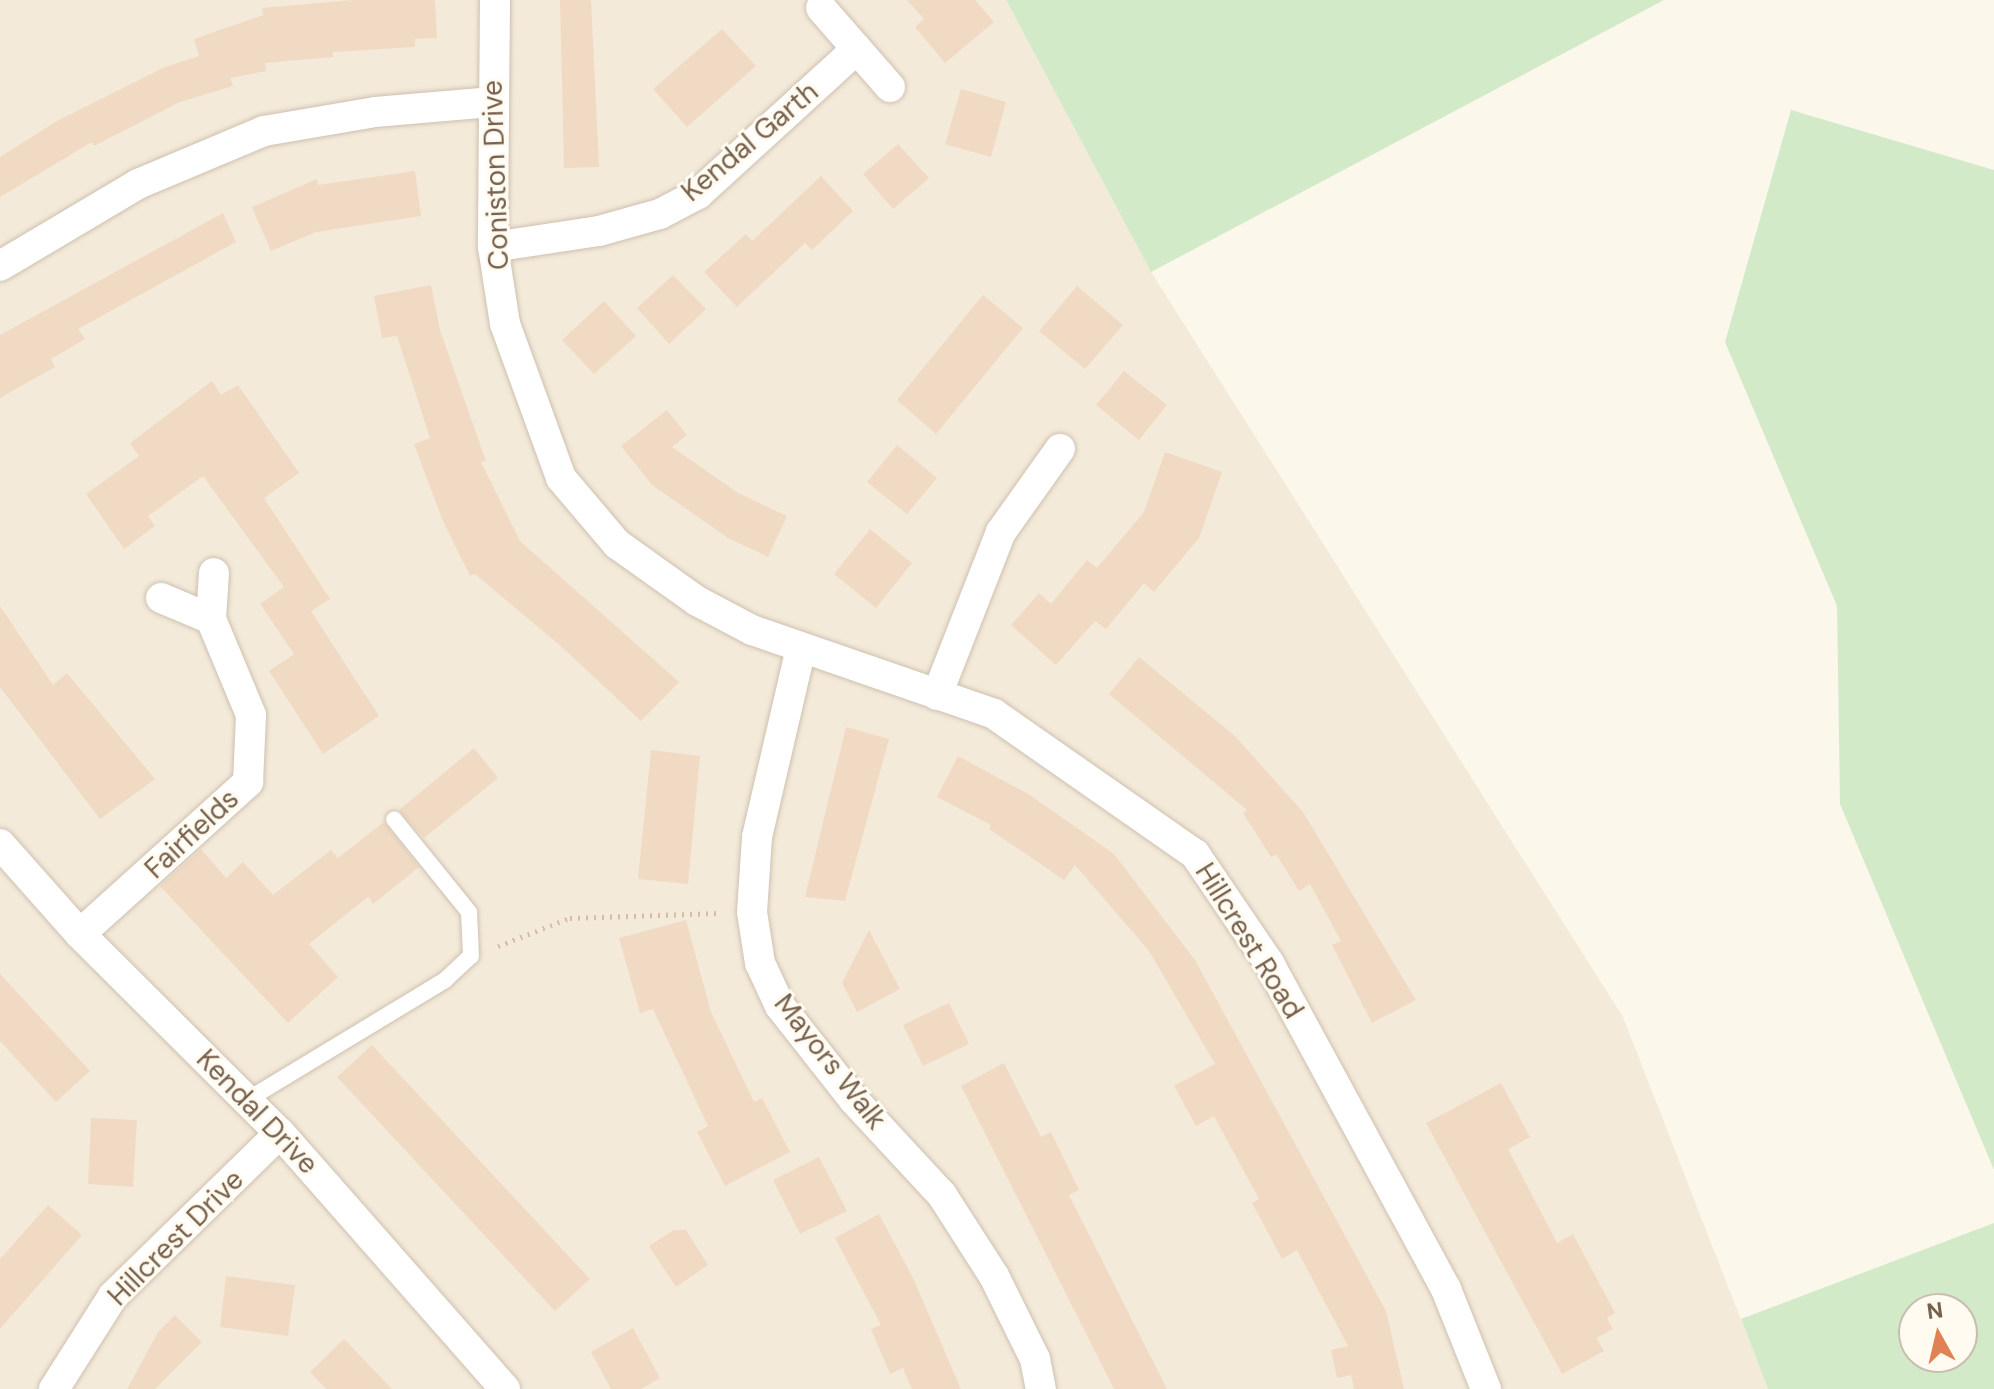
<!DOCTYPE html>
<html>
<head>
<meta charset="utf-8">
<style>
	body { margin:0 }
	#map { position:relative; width:1994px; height:1389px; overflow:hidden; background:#fcf7eb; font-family:"DM Sans",sans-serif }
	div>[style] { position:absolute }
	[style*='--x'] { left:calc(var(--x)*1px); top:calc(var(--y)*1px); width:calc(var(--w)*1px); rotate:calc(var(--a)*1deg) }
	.residential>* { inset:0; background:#f4ead9 }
	.green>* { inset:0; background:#d3eac9 }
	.building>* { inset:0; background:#f1dac3 }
	.path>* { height:5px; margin-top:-2.5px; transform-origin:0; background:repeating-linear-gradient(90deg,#d7bda5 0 2px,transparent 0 8px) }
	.roads { filter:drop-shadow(0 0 2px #cec0b0) drop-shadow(0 0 2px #cec0b0) }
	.lane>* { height:16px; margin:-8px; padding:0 8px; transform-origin:8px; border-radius:8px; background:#fff }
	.street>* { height:30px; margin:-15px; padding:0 15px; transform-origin:15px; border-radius:15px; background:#fff }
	span { translate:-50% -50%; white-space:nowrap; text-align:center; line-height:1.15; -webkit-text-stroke:6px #fffbf1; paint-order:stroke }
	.street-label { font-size:28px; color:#77614e }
	.north { position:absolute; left:1898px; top:1293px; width:80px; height:80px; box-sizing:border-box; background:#fffbf1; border:2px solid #c9bdb0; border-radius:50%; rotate:352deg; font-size:22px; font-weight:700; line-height:32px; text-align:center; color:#77614e }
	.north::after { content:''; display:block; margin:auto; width:28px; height:36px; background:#e18254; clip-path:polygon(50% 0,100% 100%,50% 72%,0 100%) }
</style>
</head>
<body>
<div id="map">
	<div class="residential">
		<div style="clip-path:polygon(0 0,1006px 0,1151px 272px,1623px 1017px,1768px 1389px,0 1389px)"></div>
	</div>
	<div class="green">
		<div style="clip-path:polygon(1006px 0,1664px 0,1151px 272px)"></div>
		<div style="clip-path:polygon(1791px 110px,1994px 170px,1994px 1170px,1840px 804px,1837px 606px,1725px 342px)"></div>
		<div style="clip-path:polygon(evenodd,1994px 1223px,1994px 1389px,1768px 1389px,1741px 1319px,1994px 1223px,1914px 1309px,1962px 1309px,1962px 1357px,1914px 1357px,1914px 1309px)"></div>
	</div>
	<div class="building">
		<div style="clip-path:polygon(353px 0,435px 0,437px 38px,415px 39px,415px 47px,333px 52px,333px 57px,265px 63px,266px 71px,230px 78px,233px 86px,180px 102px,94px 146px,92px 142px,0 197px,0 157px,57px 121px,165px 67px,199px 56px,194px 39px,263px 15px,262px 8px)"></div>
		<div style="clip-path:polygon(560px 0,591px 0,599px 167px,564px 168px)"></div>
		<div style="clip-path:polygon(907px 0,975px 0,994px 22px,945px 63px,915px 27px,924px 19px)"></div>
		<div style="clip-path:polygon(722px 29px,756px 66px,687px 127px,653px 89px)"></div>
		<div style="clip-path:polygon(961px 89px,1006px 102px,991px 157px,945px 144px)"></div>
		<div style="clip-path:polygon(898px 144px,929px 178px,893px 209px,863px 174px)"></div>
		<div style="clip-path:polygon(415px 171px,421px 216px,316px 232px,271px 251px,252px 207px,317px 179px,318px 185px)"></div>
		<div style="clip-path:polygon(821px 176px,853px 211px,812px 250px,805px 243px,737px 307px,704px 272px,746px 234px,752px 241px)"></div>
		<div style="clip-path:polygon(223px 213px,236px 242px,78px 329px,85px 339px,51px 359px,55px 367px,0 398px,0 335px)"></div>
		<div style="clip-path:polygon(673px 275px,706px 309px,669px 344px,637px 308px)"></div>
		<div style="clip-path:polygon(431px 285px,440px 330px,486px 461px,481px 462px,520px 541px,679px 682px,641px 721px,563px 648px,475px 574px,470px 576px,442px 519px,414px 444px,430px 438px,397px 336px,382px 338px,374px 296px)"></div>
		<div style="clip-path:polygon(1077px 286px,1123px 325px,1085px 369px,1039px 331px)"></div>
		<div style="clip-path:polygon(983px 295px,1023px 328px,936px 434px,897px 400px)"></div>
		<div style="clip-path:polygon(604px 301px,636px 336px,594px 374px,562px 340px)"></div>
		<div style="clip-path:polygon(1124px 371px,1167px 405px,1139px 440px,1096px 405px)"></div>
		<div style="clip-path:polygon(212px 381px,221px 395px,238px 385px,299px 473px,264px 498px,330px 599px,311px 611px,379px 716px,323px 754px,269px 671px,294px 654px,260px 604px,284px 587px,203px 476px,148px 516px,155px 526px,124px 549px,86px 494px,139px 456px,130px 443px)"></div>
		<div style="clip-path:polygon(667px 410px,687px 435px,672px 447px,738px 493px,787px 516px,768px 557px,728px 538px,652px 485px,621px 446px)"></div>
		<div style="clip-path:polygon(897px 445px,937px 478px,907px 514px,867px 482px)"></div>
		<div style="clip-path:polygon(1165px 452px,1222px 472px,1199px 538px,1154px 592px,1144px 583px,1106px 629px,1095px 621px,1056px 665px,1011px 625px,1039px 593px,1051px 604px,1087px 560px,1097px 568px,1144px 512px)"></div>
		<div style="clip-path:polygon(870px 529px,912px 563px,876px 608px,834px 574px)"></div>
		<div style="clip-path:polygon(0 606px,53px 685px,67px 673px,155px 779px,100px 819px,0 687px)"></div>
		<div style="clip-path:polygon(1139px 657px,1235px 736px,1303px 812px,1416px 1000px,1372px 1023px,1332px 945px,1341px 941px,1310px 884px,1299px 891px,1276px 854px,1271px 857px,1243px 813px,1247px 810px,1109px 694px)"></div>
		<div style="clip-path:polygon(846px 727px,889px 739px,845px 901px,805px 897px)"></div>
		<div style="clip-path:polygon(474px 748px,498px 778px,424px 838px,399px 810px)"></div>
		<div style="clip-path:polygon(651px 750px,700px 756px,688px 884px,638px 879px)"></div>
		<div style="clip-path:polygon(958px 756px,1030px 795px,1114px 854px,1195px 960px,1386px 1311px,1404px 1389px,1354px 1389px,1351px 1375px,1337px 1378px,1331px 1350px,1348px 1346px,1297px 1250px,1282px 1259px,1252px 1203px,1259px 1199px,1214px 1116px,1196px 1126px,1174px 1086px,1215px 1064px,1149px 951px,1075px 865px,1064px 880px,989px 829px,991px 825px,937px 797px)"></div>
		<div style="clip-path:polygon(384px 822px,419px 867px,373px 904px,368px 897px,309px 944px,338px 977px,288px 1023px,160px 886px,201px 849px,226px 878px,243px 862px,273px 895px,331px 850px,338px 858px)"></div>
		<div style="clip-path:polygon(686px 920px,711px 1012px,754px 1102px,762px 1098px,790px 1152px,725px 1186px,697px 1132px,708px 1126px,653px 1009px,640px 1013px,619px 938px)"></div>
		<div style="clip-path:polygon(869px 930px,900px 989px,857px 1012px,842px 983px)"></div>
		<div style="clip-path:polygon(0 974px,90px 1071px,56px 1102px,0 1041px)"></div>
		<div style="clip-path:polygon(949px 1003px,969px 1044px,923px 1066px,903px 1025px)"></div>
		<div style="clip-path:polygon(372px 1045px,590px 1279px,555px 1311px,337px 1077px)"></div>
		<div style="clip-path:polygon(1004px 1063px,1041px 1137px,1051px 1132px,1079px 1190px,1069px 1195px,1167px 1389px,1114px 1389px,961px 1086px)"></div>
		<div style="clip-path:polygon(1501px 1083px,1530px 1137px,1508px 1149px,1557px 1243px,1573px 1234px,1615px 1313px,1607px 1318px,1613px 1329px,1596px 1338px,1604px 1351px,1562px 1374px,1426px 1123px)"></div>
		<div style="clip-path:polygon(91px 1118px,137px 1120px,133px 1187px,88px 1184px)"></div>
		<div style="clip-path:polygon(819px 1157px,847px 1211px,800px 1234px,773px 1180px)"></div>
		<div style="clip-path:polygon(48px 1205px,82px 1235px,0 1329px,0 1259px)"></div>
		<div style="clip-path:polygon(879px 1214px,913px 1278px,961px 1389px,912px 1389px,903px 1368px,890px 1374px,871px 1329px,881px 1325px,835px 1238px)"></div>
		<div style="clip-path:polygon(674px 1230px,686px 1230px,708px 1265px,676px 1287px,649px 1246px)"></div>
		<div style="clip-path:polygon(226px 1276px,295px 1285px,288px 1336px,220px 1327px)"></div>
		<div style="clip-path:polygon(175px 1315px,202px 1342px,155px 1389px,127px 1389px,158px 1332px)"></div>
		<div style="clip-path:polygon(633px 1328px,660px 1378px,641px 1389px,611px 1389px,591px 1352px)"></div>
		<div style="clip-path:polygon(344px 1339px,392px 1389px,326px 1389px,310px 1372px)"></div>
	</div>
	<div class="path">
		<div style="--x:498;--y:946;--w:77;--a:-21.3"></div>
		<div style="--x:570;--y:918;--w:149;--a:-1.9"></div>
	</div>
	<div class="roads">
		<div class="lane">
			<div style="--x:247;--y:1100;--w:232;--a:-31.2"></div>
			<div style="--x:445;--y:980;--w:35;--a:-43"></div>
			<div style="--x:471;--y:956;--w:44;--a:-92.6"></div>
			<div style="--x:469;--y:912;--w:119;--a:-128.9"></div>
		</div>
		<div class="street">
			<div style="--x:495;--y:0;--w:247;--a:90.5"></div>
			<div style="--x:493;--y:247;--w:78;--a:81.1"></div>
			<div style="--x:505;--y:324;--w:164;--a:70"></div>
			<div style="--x:561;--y:478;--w:87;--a:49.7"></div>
			<div style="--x:617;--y:544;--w:98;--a:35.5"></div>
			<div style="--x:697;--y:601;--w:62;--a:27.8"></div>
			<div style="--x:752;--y:630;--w:256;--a:19.1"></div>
			<div style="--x:994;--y:714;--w:245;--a:34.9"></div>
			<div style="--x:1195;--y:854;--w:132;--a:55.8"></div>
			<div style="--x:1269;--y:963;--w:371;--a:61.5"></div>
			<div style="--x:1446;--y:1289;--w:108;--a:68.2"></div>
			<div style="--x:821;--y:8;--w:105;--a:48.9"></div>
			<div style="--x:493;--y:247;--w:107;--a:-8.6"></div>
			<div style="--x:599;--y:231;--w:63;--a:-15.6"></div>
			<div style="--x:660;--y:214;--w:43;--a:-27.8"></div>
			<div style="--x:698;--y:194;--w:215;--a:-42.4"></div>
			<div style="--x:0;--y:266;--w:161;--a:-30.7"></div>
			<div style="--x:138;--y:184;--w:137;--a:-22.8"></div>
			<div style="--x:264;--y:131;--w:113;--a:-9.7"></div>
			<div style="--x:375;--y:112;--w:116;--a:-4.9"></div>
			<div style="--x:161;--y:598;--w:54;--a:22.8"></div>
			<div style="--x:801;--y:648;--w:194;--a:103.1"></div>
			<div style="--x:757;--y:837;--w:75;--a:93.8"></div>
			<div style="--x:752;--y:912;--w:52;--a:81.1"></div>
			<div style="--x:760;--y:963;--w:47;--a:65.1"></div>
			<div style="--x:780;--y:1006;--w:120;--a:51.8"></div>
			<div style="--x:854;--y:1100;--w:129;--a:47.2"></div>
			<div style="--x:942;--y:1195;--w:96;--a:57.3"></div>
			<div style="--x:994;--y:1276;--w:93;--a:63.7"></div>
			<div style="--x:1035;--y:1359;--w:31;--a:79"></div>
			<div style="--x:937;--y:695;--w:175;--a:-68.6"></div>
			<div style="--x:1001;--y:532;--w:102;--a:-54.6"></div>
			<div style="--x:0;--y:844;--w:120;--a:48.4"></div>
			<div style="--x:80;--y:934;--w:282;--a:44.9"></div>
			<div style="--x:280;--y:1133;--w:341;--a:48.7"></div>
			<div style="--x:80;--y:934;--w:227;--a:-42.1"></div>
			<div style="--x:248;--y:782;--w:67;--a:-87.4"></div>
			<div style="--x:251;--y:715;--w:104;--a:-112.6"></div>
			<div style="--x:211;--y:619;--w:46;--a:-86.3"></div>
			<div style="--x:54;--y:1389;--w:110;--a:-57.6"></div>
			<div style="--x:113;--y:1296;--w:233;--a:-44.3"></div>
		</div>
	</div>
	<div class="street-label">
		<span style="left:750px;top:142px;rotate:-40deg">Kendal Garth</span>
		<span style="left:496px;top:175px;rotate:-92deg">Coniston Drive</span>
		<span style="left:192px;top:834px;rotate:-43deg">Fairfields</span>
		<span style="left:1249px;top:941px;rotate:58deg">Hillcrest Road</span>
		<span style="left:830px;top:1062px;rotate:52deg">Mayors Walk</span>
		<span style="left:257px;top:1112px;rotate:46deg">Kendal Drive</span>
		<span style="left:176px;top:1238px;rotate:-45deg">Hillcrest Drive</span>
	</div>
	<div class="north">N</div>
</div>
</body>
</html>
